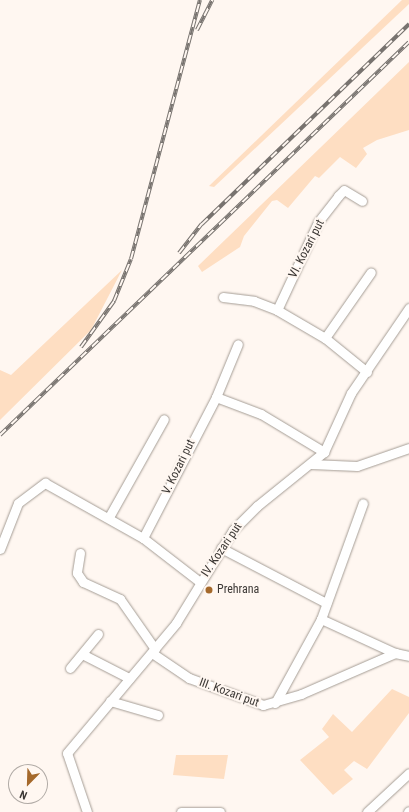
<!DOCTYPE html>
<html>
<head>
<meta charset="utf-8">
<style>
	body { margin:0 }
	#map { position:relative; width:409px; height:812px; overflow:hidden; background:#fff7f1; font-family:"Roboto Condensed",sans-serif }
	div>[style] { position:absolute }
	[style*='--x'] { left:calc(var(--x)*1px); top:calc(var(--y)*1px); width:calc(var(--w)*1px); rotate:calc(var(--a)*1deg) }
	.green>* { inset:0; background:#fedec2 }
	.roads { filter:drop-shadow(0 0 1px #a59d95) drop-shadow(0 0 1px #a59d95) }
	.minor>* { height:9px; margin:-4.5px; padding:0 4.5px; transform-origin:4.5px; border-radius:4.5px; background:#fff }
	.rail>* { height:4px; margin-top:-2px; transform-origin:0; background:repeating-linear-gradient(90deg,#fff7f1 0 8px,#78736f 0 16px); box-sizing:border-box; border-block:1px solid #78736f }
	.dots>* { width:11px; height:11px; translate:-50% -50%; box-sizing:border-box; border:2px solid #fff7f1; border-radius:50% }
	span { translate:-50% -50%; white-space:nowrap; text-align:center; line-height:1.15; -webkit-text-stroke:4px #fff7f1; paint-order:stroke }
	.street-label { font-size:12px; color:#3c3835 }
	.poi-label { font-size:12px; color:#3c3835 }
	.left { translate:0 -50%; text-align:left }
	.north { position:absolute; left:8px; top:764px; width:40px; height:40px; box-sizing:border-box; background:#fff7f1; border:1px solid #b1aba6; border-radius:50%; rotate:203deg; font-size:11px; font-weight:700; line-height:16px; text-align:center; color:#3c3835 }
	.north::after { content:''; display:block; margin:auto; width:14px; height:18px; background:#a5692b; clip-path:polygon(50% 0,100% 100%,50% 72%,0 100%) }
</style>
</head>
<body>
<div id="map">
	<div class="green">
		<div style="clip-path:polygon(402px 0,409px 0,409px 4px,214px 187px,209px 186px)"></div>
		<div style="clip-path:polygon(409px 62px,409px 130px,377px 140px,363px 148px,367px 154px,356px 168px,340px 157px,319px 178px,315px 176px,288px 208px,277px 200px,272px 201px,244px 236px,240px 247px,202px 272px,198px 266px)"></div>
		<div style="clip-path:polygon(122px 270px,91px 330px,0 420px,0 370px,11px 375px)"></div>
		<div style="clip-path:polygon(392px 689px,409px 697px,409px 713px,367px 769px,354px 761px,344px 770px,353px 779px,333px 795px,300px 760px,329px 737px,322px 729px,333px 714px,352px 732px)"></div>
		<div style="clip-path:polygon(176px 755px,228px 755px,224px 779px,173px 775px)"></div>
	</div>
	<div class="roads">
		<div class="minor">
			<div style="--x:223;--y:297;--w:31;--a:7"></div>
			<div style="--x:254;--y:301;--w:25;--a:21"></div>
			<div style="--x:277;--y:310;--w:56;--a:30.3"></div>
			<div style="--x:325;--y:338;--w:54;--a:39"></div>
			<div style="--x:277;--y:310;--w:97;--a:-65"></div>
			<div style="--x:318;--y:222;--w:33;--a:-52"></div>
			<div style="--x:338;--y:196;--w:8;--a:-45"></div>
			<div style="--x:344;--y:190;--w:21;--a:31"></div>
			<div style="--x:325;--y:338;--w:80;--a:-55.1"></div>
			<div style="--x:216;--y:397;--w:48;--a:20.7"></div>
			<div style="--x:261;--y:414;--w:74;--a:31.1"></div>
			<div style="--x:311;--y:464;--w:46;--a:2.5"></div>
			<div style="--x:357;--y:466;--w:55;--a:-19.1"></div>
			<div style="--x:109;--y:517;--w:112;--a:-60.7"></div>
			<div style="--x:143;--y:538;--w:159;--a:-62.6"></div>
			<div style="--x:216;--y:397;--w:57;--a:-67.5"></div>
			<div style="--x:221;--y:548;--w:119;--a:27.6"></div>
			<div style="--x:0;--y:549;--w:49;--a:-68.6"></div>
			<div style="--x:18;--y:503;--w:34;--a:-37"></div>
			<div style="--x:45;--y:483;--w:112;--a:29.3"></div>
			<div style="--x:143;--y:538;--w:72;--a:37.7"></div>
			<div style="--x:80;--y:553;--w:20;--a:99"></div>
			<div style="--x:77;--y:573;--w:11;--a:56"></div>
			<div style="--x:83;--y:582;--w:41;--a:24.7"></div>
			<div style="--x:120;--y:599;--w:61;--a:55"></div>
			<div style="--x:321;--y:619;--w:81;--a:24.7"></div>
			<div style="--x:152;--y:653;--w:45;--a:34"></div>
			<div style="--x:189;--y:678;--w:79;--a:20"></div>
			<div style="--x:263;--y:705;--w:40;--a:-16"></div>
			<div style="--x:301;--y:694;--w:103;--a:-23.6"></div>
			<div style="--x:395;--y:653;--w:14;--a:12"></div>
			<div style="--x:84;--y:655;--w:51;--a:27.1"></div>
			<div style="--x:70;--y:668;--w:44;--a:-50.5"></div>
			<div style="--x:110;--y:701;--w:50;--a:16.3"></div>
			<div style="--x:275;--y:703;--w:96;--a:-61.3"></div>
			<div style="--x:321;--y:619;--w:123;--a:-70.1"></div>
			<div style="--x:87;--y:812;--w:62;--a:-108.7"></div>
			<div style="--x:67;--y:753;--w:170;--a:-50"></div>
			<div style="--x:176;--y:623;--w:109;--a:-58.5"></div>
			<div style="--x:233;--y:530;--w:34;--a:-45"></div>
			<div style="--x:257;--y:506;--w:86;--a:-38.9"></div>
			<div style="--x:324;--y:452;--w:65;--a:-65.4"></div>
			<div style="--x:351;--y:393;--w:103;--a:-55.7"></div>
			<div style="--x:181;--y:812;--w:39;--a:0"></div>
			<div style="--x:367;--y:812;--w:57;--a:-42.9"></div>
			<div style="--x:408;--y:812;--w:1;--a:-45"></div>
		</div>
	</div>
	<div class="rail">
		<div style="--x:197;--y:30;--w:34;--a:-63"></div>
		<div style="--x:179;--y:253;--w:37;--a:-52"></div>
		<div style="--x:202;--y:224;--w:288;--a:-44"></div>
		<div style="--x:81;--y:347;--w:57;--a:-54.3"></div>
		<div style="--x:114;--y:301;--w:45;--a:-68"></div>
		<div style="--x:131;--y:259;--w:268;--a:-75.1"></div>
		<div style="--x:0;--y:435;--w:567;--a:-43.86"></div>
	</div>
	<div class="dots">
		<div style="left:209px;top:590px;background:#a5692b"></div>
	</div>
	<div class="street-label">
		<span style="left:307px;top:249px;rotate:-63deg">VI. Kozari put</span>
		<span style="left:179px;top:467px;rotate:-64deg">V. Kozari put</span>
		<span style="left:222px;top:550px;rotate:-56deg">IV. Kozari put</span>
		<span style="left:229px;top:693px;rotate:20deg">III. Kozari put</span>
	</div>
	<div class="poi-label">
		<span class="left" style="left:217px;top:590px">Prehrana</span>
	</div>
	<div class="north">N</div>
</div>
</body>
</html>
